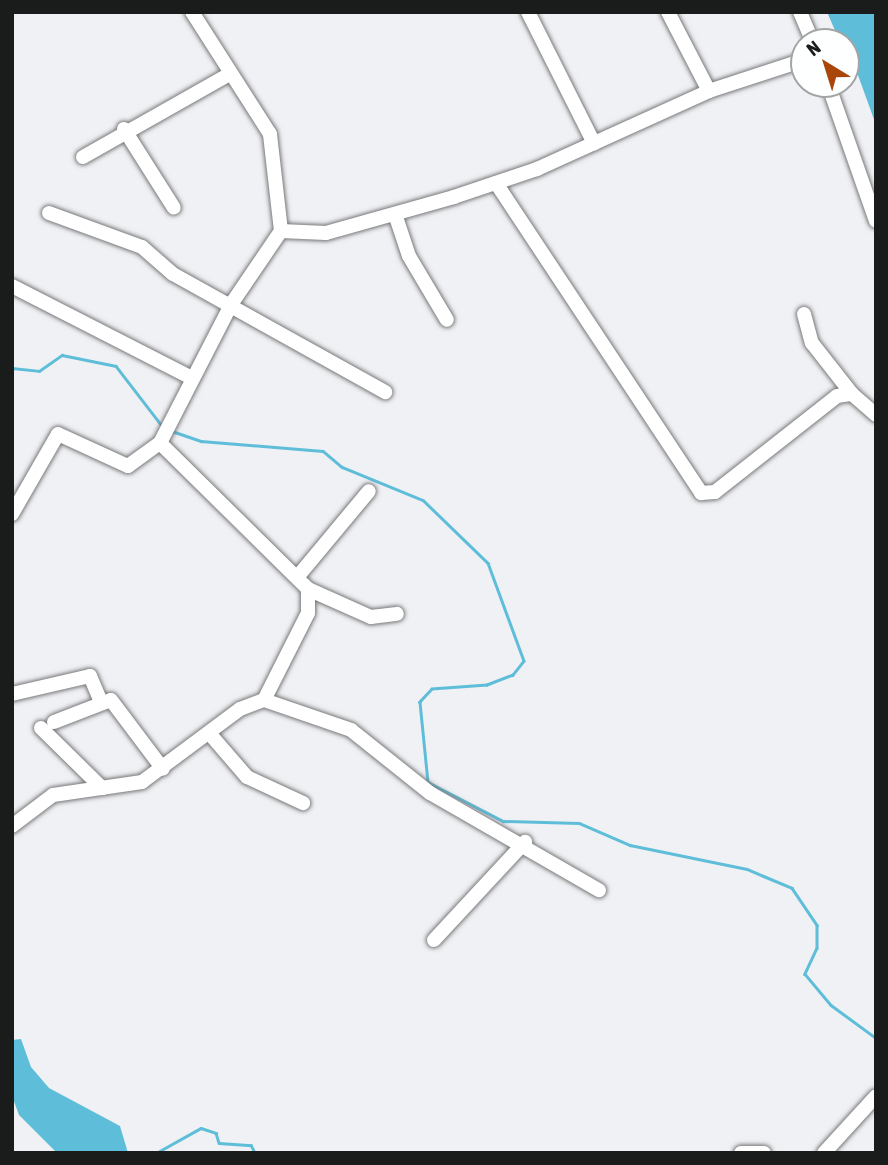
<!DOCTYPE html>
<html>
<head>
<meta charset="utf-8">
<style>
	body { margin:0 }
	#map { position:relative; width:888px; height:1165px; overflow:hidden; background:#f0f1f4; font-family:"Asap Condensed",sans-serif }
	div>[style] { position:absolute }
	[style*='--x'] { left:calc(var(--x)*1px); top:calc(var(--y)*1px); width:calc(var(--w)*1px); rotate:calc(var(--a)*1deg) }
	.water>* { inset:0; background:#5ebed9 }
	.stream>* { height:2.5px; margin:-1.25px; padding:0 1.25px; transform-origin:1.25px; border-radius:1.25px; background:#5ebed9 }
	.roads { filter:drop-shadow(0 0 2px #78797b) drop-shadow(0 0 2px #78797b) }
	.minor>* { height:14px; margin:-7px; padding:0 7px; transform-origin:7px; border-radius:7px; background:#fff }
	span { translate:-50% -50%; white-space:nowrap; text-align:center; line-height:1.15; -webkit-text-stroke:5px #feffff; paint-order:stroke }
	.frame { position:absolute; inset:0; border:14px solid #1a1b1b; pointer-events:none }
	.north { position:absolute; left:790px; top:28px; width:70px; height:70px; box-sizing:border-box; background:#feffff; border:2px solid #a3a4a4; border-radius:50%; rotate:322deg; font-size:19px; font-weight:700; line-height:28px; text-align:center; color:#1a1b1b }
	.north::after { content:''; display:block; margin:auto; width:24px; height:32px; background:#a9470b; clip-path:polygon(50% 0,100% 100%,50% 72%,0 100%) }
</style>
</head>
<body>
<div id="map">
	<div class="water">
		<div style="clip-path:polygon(827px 12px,876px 12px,876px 125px,846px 42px,840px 42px)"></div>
		<div style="clip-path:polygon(21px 1039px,31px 1067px,49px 1088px,120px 1126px,128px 1153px,57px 1153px,19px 1115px,12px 1096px,12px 1040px)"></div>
	</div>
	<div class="stream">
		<div style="--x:12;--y:368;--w:27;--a:6"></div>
		<div style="--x:39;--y:371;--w:28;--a:-35"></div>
		<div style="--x:62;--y:355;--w:55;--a:11.5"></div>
		<div style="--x:116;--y:366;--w:77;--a:52.4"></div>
		<div style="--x:172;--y:431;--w:31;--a:19"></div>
		<div style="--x:201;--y:441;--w:122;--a:4.7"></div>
		<div style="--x:323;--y:451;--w:25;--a:40"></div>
		<div style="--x:342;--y:467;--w:87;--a:22.2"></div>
		<div style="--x:423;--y:500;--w:91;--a:44.1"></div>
		<div style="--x:488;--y:563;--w:104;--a:69.8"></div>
		<div style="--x:524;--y:661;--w:18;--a:128"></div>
		<div style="--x:513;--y:675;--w:28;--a:159"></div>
		<div style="--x:487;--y:685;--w:55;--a:175.8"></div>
		<div style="--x:432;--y:689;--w:18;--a:133"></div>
		<div style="--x:420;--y:702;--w:80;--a:84.3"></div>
		<div style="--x:428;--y:782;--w:85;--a:27.5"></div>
		<div style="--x:503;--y:821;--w:76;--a:1.5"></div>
		<div style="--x:579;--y:823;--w:56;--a:23.3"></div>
		<div style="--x:630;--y:845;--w:119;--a:11.6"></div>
		<div style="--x:747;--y:869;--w:49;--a:22.9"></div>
		<div style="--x:792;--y:888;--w:45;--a:56"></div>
		<div style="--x:817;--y:925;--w:23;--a:90"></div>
		<div style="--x:817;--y:948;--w:29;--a:115"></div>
		<div style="--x:805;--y:974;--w:40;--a:50"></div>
		<div style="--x:831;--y:1005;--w:56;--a:36.3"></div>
		<div style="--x:156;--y:1153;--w:51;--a:-29.1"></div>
		<div style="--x:201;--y:1128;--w:16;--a:18"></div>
		<div style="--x:216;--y:1133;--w:10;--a:73"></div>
		<div style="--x:219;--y:1143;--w:32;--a:4"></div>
		<div style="--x:251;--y:1145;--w:9;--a:63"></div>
	</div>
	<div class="roads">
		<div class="minor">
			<div style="--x:528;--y:12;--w:147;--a:63.3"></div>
			<div style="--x:668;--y:12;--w:89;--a:62.6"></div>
			<div style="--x:800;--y:12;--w:33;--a:67"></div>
			<div style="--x:828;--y:84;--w:145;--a:70.7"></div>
			<div style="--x:124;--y:129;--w:93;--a:57.7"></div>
			<div style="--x:83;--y:157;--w:167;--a:-29.5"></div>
			<div style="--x:496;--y:183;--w:372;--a:56.5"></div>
			<div style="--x:701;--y:493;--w:14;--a:-4"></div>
			<div style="--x:715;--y:492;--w:155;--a:-38.2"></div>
			<div style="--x:837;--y:396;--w:15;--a:-8"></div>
			<div style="--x:852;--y:394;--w:32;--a:41"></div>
			<div style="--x:49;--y:213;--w:99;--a:20.1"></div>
			<div style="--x:142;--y:247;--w:41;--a:41.1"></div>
			<div style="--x:173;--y:274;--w:243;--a:29.1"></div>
			<div style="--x:395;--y:214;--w:44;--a:71.6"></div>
			<div style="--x:409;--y:256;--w:74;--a:59.3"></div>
			<div style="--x:281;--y:231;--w:45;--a:2.5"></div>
			<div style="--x:326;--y:233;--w:133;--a:-15.7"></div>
			<div style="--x:454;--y:197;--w:88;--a:-18.6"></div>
			<div style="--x:537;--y:169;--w:189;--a:-24.4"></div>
			<div style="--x:709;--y:91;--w:100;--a:-18.1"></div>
			<div style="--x:12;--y:286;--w:202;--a:27.1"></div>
			<div style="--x:804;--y:314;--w:30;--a:75"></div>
			<div style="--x:812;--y:343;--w:65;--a:51.9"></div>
			<div style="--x:160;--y:443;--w:208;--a:44.6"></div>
			<div style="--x:308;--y:589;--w:24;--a:90"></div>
			<div style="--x:308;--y:613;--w:97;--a:116.8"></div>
			<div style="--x:12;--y:514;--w:92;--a:-60.1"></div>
			<div style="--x:58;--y:434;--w:77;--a:24.6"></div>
			<div style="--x:128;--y:466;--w:39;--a:-36"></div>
			<div style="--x:160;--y:443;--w:157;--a:-62.8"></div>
			<div style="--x:232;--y:303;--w:87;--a:-55.8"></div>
			<div style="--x:281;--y:231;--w:98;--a:-96.5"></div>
			<div style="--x:270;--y:134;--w:145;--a:-122.6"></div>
			<div style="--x:299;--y:575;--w:109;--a:-50.2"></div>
			<div style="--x:308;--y:589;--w:69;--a:24"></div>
			<div style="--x:371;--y:617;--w:26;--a:-7"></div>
			<div style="--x:12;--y:694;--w:80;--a:-13"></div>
			<div style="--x:90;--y:676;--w:28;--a:67"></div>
			<div style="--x:54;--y:722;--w:61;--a:-21.1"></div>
			<div style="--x:111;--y:700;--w:86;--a:53"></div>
			<div style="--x:41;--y:728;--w:86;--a:44.5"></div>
			<div style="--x:209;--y:733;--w:58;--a:49.2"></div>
			<div style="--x:247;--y:777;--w:62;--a:24.9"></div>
			<div style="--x:12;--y:826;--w:51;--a:-37.1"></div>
			<div style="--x:53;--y:795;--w:90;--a:-8.3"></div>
			<div style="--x:142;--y:782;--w:122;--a:-36.7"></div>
			<div style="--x:240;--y:709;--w:26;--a:-21"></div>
			<div style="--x:264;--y:700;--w:92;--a:19"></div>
			<div style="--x:351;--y:730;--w:101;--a:38.6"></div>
			<div style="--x:430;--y:793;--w:195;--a:29.9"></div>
			<div style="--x:434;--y:940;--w:134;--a:-47.1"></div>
			<div style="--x:741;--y:1153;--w:23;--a:0"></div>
			<div style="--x:824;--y:1153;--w:77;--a:-47.6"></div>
		</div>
	</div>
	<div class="frame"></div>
	<div class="north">N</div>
</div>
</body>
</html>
